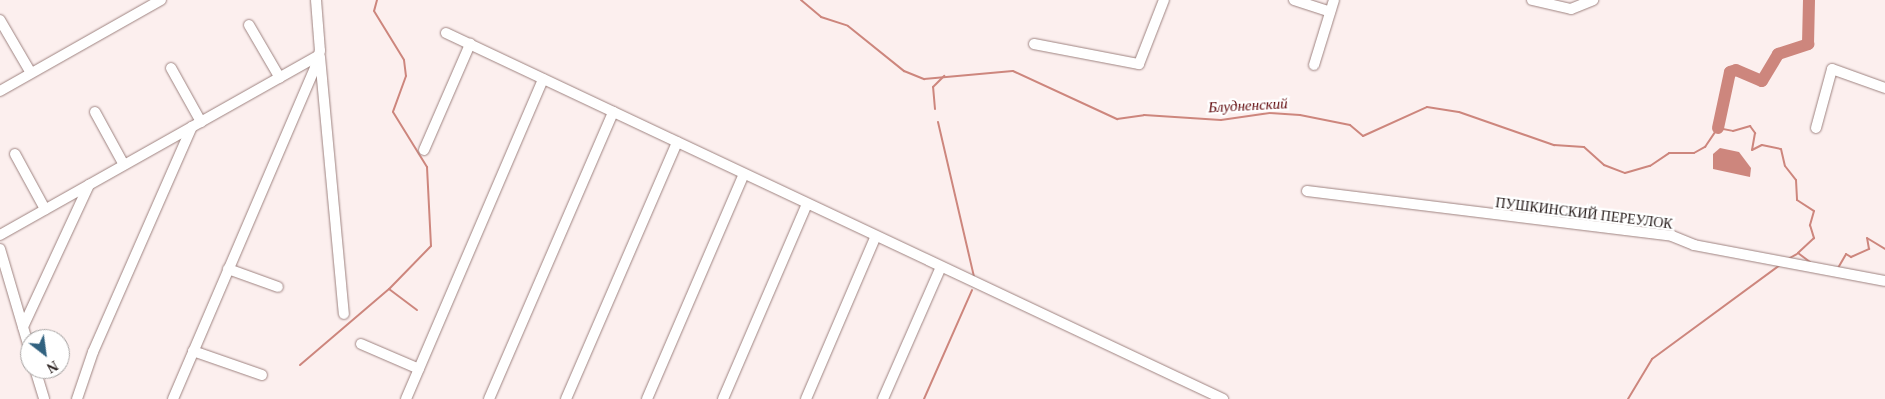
<!DOCTYPE html>
<html>
<head>
<meta charset="utf-8">
<style>
	body { margin:0 }
	#map { position:relative; width:1885px; height:399px; overflow:hidden; background:#fcefee; font-family:Georgia,serif }
	div>[style] { position:absolute }
	[style*='--x'] { left:calc(var(--x)*1px); top:calc(var(--y)*1px); width:calc(var(--w)*1px); rotate:calc(var(--a)*1deg) }
	.water>* { inset:0; background:#cd867d }
	.stream>* { height:2px; margin:-1px; padding:0 1px; transform-origin:1px; border-radius:1px; background:#cd867d }
	.river>* { height:12px; margin:-6px; padding:0 6px; transform-origin:6px; border-radius:6px; background:#cd867d }
	.roads { filter:drop-shadow(0 0 1px #9e8380) drop-shadow(0 0 1px #9e8380) }
	.minor>* { height:10px; margin:-5px; padding:0 5px; transform-origin:5px; border-radius:5px; background:#fff }
	span { translate:-50% -50%; white-space:nowrap; text-align:center; line-height:1.15; -webkit-text-stroke:4.5px #fff; paint-order:stroke }
	.street-label { font-size:14px; color:#231817 }
	.water-label { font-size:15px; color:#5c0205; font-style:italic }
	.north { position:absolute; left:20px; top:329px; width:50px; height:50px; box-sizing:border-box; background:#fff; border:1px solid #a7a3a2; border-radius:50%; rotate:150deg; font-size:14px; font-weight:700; line-height:20px; text-align:center; color:#231817 }
	.north::after { content:''; display:block; margin:auto; width:18px; height:22px; background:#316280; clip-path:polygon(50% 0,100% 100%,50% 72%,0 100%) }
</style>
</head>
<body>
<div id="map">
	<div class="water">
		<div style="clip-path:polygon(1720px 148px,1739px 152px,1751px 168px,1750px 177px,1713px 169px,1713px 154px)"></div>
	</div>
	<div class="stream">
		<div style="--x:377;--y:0;--w:11;--a:105"></div>
		<div style="--x:374;--y:11;--w:57;--a:58.5"></div>
		<div style="--x:404;--y:60;--w:16;--a:83"></div>
		<div style="--x:406;--y:76;--w:38;--a:110"></div>
		<div style="--x:393;--y:112;--w:65;--a:58.3"></div>
		<div style="--x:427;--y:167;--w:79;--a:87.1"></div>
		<div style="--x:431;--y:246;--w:60;--a:134.3"></div>
		<div style="--x:389;--y:289;--w:35;--a:37"></div>
		<div style="--x:801;--y:0;--w:26;--a:40"></div>
		<div style="--x:821;--y:17;--w:28;--a:18"></div>
		<div style="--x:848;--y:26;--w:72;--a:38.8"></div>
		<div style="--x:904;--y:71;--w:22;--a:22"></div>
		<div style="--x:924;--y:79;--w:89;--a:-5.1"></div>
		<div style="--x:1013;--y:71;--w:115;--a:24.8"></div>
		<div style="--x:1117;--y:119;--w:27;--a:-8"></div>
		<div style="--x:1144;--y:115;--w:77;--a:3.7"></div>
		<div style="--x:1221;--y:120;--w:49;--a:-8.1"></div>
		<div style="--x:1270;--y:113;--w:30;--a:4"></div>
		<div style="--x:1300;--y:115;--w:51;--a:11.3"></div>
		<div style="--x:1350;--y:125;--w:17;--a:40"></div>
		<div style="--x:1363;--y:136;--w:70;--a:-24.4"></div>
		<div style="--x:1427;--y:107;--w:32;--a:9"></div>
		<div style="--x:1459;--y:112;--w:101;--a:19.2"></div>
		<div style="--x:1554;--y:145;--w:30;--a:4"></div>
		<div style="--x:1584;--y:147;--w:27;--a:42"></div>
		<div style="--x:1604;--y:165;--w:22;--a:21"></div>
		<div style="--x:1625;--y:173;--w:26;--a:-16"></div>
		<div style="--x:1650;--y:166;--w:23;--a:-34"></div>
		<div style="--x:1669;--y:153;--w:25;--a:0"></div>
		<div style="--x:1694;--y:153;--w:13;--a:-29"></div>
		<div style="--x:1705;--y:147;--w:23;--a:-56"></div>
		<div style="--x:1718;--y:128;--w:15;--a:11"></div>
		<div style="--x:1733;--y:131;--w:18;--a:-16"></div>
		<div style="--x:1750;--y:126;--w:9;--a:54"></div>
		<div style="--x:1755;--y:133;--w:17;--a:100"></div>
		<div style="--x:1752;--y:150;--w:11;--a:-27"></div>
		<div style="--x:1762;--y:145;--w:19;--a:12"></div>
		<div style="--x:1781;--y:149;--w:17;--a:77"></div>
		<div style="--x:1785;--y:166;--w:18;--a:52"></div>
		<div style="--x:1796;--y:180;--w:20;--a:87"></div>
		<div style="--x:1797;--y:200;--w:20;--a:33"></div>
		<div style="--x:1814;--y:211;--w:15;--a:106"></div>
		<div style="--x:1810;--y:225;--w:14;--a:73"></div>
		<div style="--x:1814;--y:238;--w:22;--a:137"></div>
		<div style="--x:1798;--y:253;--w:15;--a:37"></div>
		<div style="--x:935;--y:109;--w:22;--a:-95"></div>
		<div style="--x:933;--y:87;--w:16;--a:-45"></div>
		<div style="--x:938;--y:122;--w:159;--a:76.9"></div>
		<div style="--x:1788;--y:259;--w:10;--a:-29"></div>
		<div style="--x:1838;--y:268;--w:16;--a:-60"></div>
		<div style="--x:1846;--y:254;--w:6;--a:31"></div>
		<div style="--x:1851;--y:257;--w:20;--a:-24"></div>
		<div style="--x:1869;--y:249;--w:11;--a:-100"></div>
		<div style="--x:1867;--y:238;--w:21;--a:31"></div>
		<div style="--x:300;--y:365;--w:117;--a:-40.5"></div>
		<div style="--x:924;--y:399;--w:119;--a:-66.2"></div>
		<div style="--x:1628;--y:399;--w:47;--a:-59"></div>
		<div style="--x:1652;--y:359;--w:159;--a:-36.3"></div>
	</div>
	<div class="river">
		<div style="--x:1718;--y:128;--w:57;--a:-77.9"></div>
		<div style="--x:1730;--y:72;--w:6;--a:-18"></div>
		<div style="--x:1736;--y:70;--w:28;--a:23"></div>
		<div style="--x:1762;--y:81;--w:31;--a:-59"></div>
		<div style="--x:1778;--y:54;--w:32;--a:-18"></div>
		<div style="--x:1808;--y:44;--w:44;--a:-88.7"></div>
	</div>
	<div class="roads">
		<div class="minor">
			<div style="--x:1294;--y:0;--w:38;--a:18"></div>
			<div style="--x:1532;--y:0;--w:40;--a:13"></div>
			<div style="--x:1571;--y:9;--w:24;--a:-22"></div>
			<div style="--x:0;--y:20;--w:61;--a:59.7"></div>
			<div style="--x:249;--y:25;--w:61;--a:59.7"></div>
			<div style="--x:446;--y:33;--w:859;--a:25.22"></div>
			<div style="--x:1034;--y:44;--w:107;--a:10.8"></div>
			<div style="--x:1139;--y:64;--w:69;--a:-68.7"></div>
			<div style="--x:320;--y:57;--w:258;--a:84.7"></div>
			<div style="--x:1314;--y:65;--w:68;--a:-72.9"></div>
			<div style="--x:171;--y:68;--w:62;--a:60.9"></div>
			<div style="--x:0;--y:91;--w:185;--a:-29.5"></div>
			<div style="--x:95;--y:112;--w:60;--a:61.3"></div>
			<div style="--x:1816;--y:128;--w:61;--a:-74.8"></div>
			<div style="--x:1832;--y:69;--w:56;--a:19.7"></div>
			<div style="--x:424;--y:150;--w:116;--a:-66.5"></div>
			<div style="--x:15;--y:154;--w:63;--a:61.4"></div>
			<div style="--x:1307;--y:191;--w:368;--a:7"></div>
			<div style="--x:1672;--y:236;--w:24;--a:22"></div>
			<div style="--x:1694;--y:245;--w:194;--a:10.7"></div>
			<div style="--x:0;--y:235;--w:365;--a:-29.4"></div>
			<div style="--x:0;--y:249;--w:106;--a:73.6"></div>
			<div style="--x:228;--y:269;--w:53;--a:19.8"></div>
			<div style="--x:23;--y:327;--w:157;--a:-65.1"></div>
			<div style="--x:361;--y:344;--w:63;--a:23.3"></div>
			<div style="--x:193;--y:351;--w:73;--a:19.2"></div>
			<div style="--x:35;--y:369;--w:31;--a:73"></div>
			<div style="--x:77;--y:399;--w:50;--a:-71.2"></div>
			<div style="--x:93;--y:352;--w:246;--a:-66.3"></div>
			<div style="--x:173;--y:399;--w:360;--a:-66.8"></div>
			<div style="--x:315;--y:68;--w:18;--a:-74"></div>
			<div style="--x:320;--y:51;--w:51;--a:-94.5"></div>
			<div style="--x:406;--y:399;--w:348;--a:-66.8"></div>
			<div style="--x:489;--y:399;--w:313;--a:-66.6"></div>
			<div style="--x:566;--y:399;--w:280;--a:-66.6"></div>
			<div style="--x:647;--y:399;--w:245;--a:-66.7"></div>
			<div style="--x:723;--y:399;--w:212;--a:-66.7"></div>
			<div style="--x:806;--y:399;--w:177;--a:-66.8"></div>
			<div style="--x:883;--y:399;--w:144;--a:-66.3"></div>
		</div>
	</div>
	<div class="street-label">
		<span style="left:1584px;top:214px;rotate:7deg">ПУШКИНСКИЙ ПЕРЕУЛОК</span>
	</div>
	<div class="water-label">
		<span style="left:1248px;top:106px;rotate:-3deg">Блудненский</span>
	</div>
	<div class="north">N</div>
</div>
</body>
</html>
